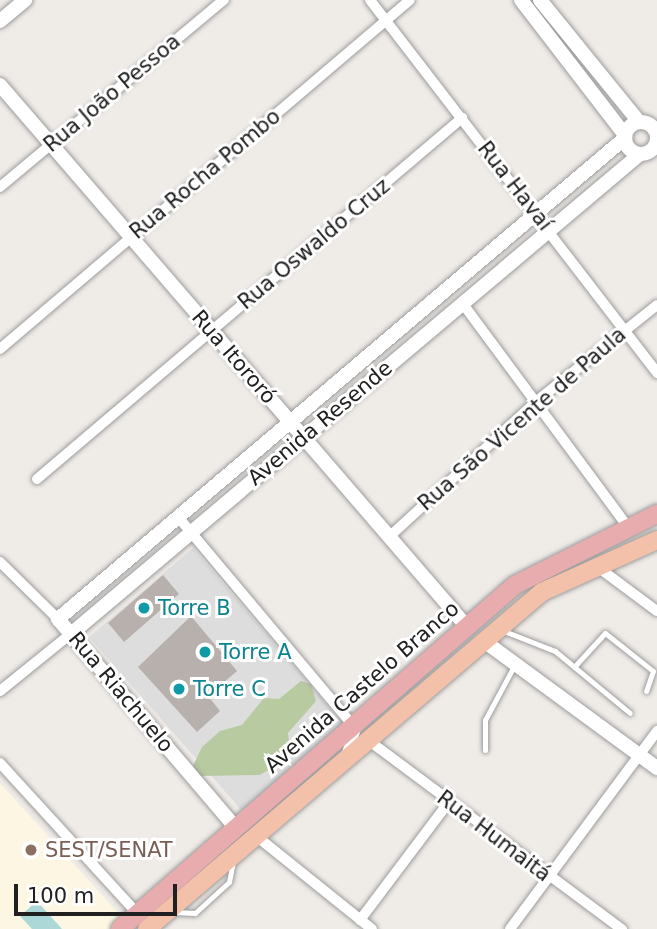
<!DOCTYPE html>
<html>
<head>
<meta charset="utf-8">
<style>
	body { margin:0 }
	#map { position:relative; width:657px; height:929px; overflow:hidden; background:#efebe7; font-family:"DejaVu Sans",sans-serif }
	div>[style] { position:absolute }
	[style*='--x'] { left:calc(var(--x)*1px); top:calc(var(--y)*1px); width:calc(var(--w)*1px); rotate:calc(var(--a)*1deg) }
	.residential>* { inset:0; background:#dedddd }
	.education>* { inset:0; background:#fcf6e3 }
	.forest>* { inset:0; background:#b7caa0 }
	.water>* { inset:0; background:#acd8d8 }
	.building>* { inset:0; background:#b8b0ad }
	.roads { filter:drop-shadow(0 0 2px #9d9d9d) drop-shadow(0 0 2px #9d9d9d) }
	.service>* { height:5px; margin:-2.5px; padding:0 2.5px; transform-origin:2.5px; border-radius:2.5px; background:#fff }
	.minor>* { height:10px; margin:-5px; padding:0 5px; transform-origin:5px; border-radius:5px; background:#fff }
	.tertiary>* { height:14px; margin:-7px; padding:0 7px; transform-origin:7px; border-radius:7px; background:#fff }
	.tertiary>.ring { margin:-7px; padding:0; box-sizing:content-box; background:none; border:14px solid #fff; border-radius:50% }
	.primary>* { height:18px; margin:-9px; padding:0 9px; transform-origin:9px; border-radius:9px; background:#f3c1a9 }
	.trunk>* { height:18px; margin:-9px; padding:0 9px; transform-origin:9px; border-radius:9px; background:#e8acaf }
	.dots>* { width:19px; height:19px; translate:-50% -50%; box-sizing:border-box; border:4px solid #fff; border-radius:50% }
	span { translate:-50% -50%; white-space:nowrap; text-align:center; line-height:1.15; -webkit-text-stroke:6px #fff; paint-order:stroke }
	.street-label { font-size:21px; color:#202020 }
	.culture-label { font-size:21px; color:#0d838f }
	.left { translate:0 -50%; text-align:left }
	.education-label { font-size:21px; color:#785e54 }
	.scale { position:absolute; left:14px; top:884px; width:163px; height:32px; box-sizing:border-box; border:4px solid #202020; border-top:0; padding-left:9px; font-size:21px; line-height:24px; white-space:nowrap; color:#202020; -webkit-text-stroke:5px #fff; paint-order:stroke }
</style>
</head>
<body>
<div id="map">
	<div class="residential">
		<div style="clip-path:polygon(193px 548px,344px 725px,243px 812px,89px 637px)"></div>
	</div>
	<div class="education">
		<div style="clip-path:polygon(0 783px,122px 917px,112px 929px,0 929px)"></div>
	</div>
	<div class="forest">
		<div style="clip-path:polygon(301px 681px,311px 684px,316px 701px,288px 733px,291px 756px,260px 775px,199px 776px,193px 766px,202px 747px,220px 731px,242px 725px,264px 698px,279px 699px)"></div>
	</div>
	<div class="water">
		<div style="clip-path:polygon(37px 901px,62px 929px,32px 929px,20px 916px)"></div>
	</div>
	<div class="building">
		<div style="clip-path:polygon(163px 575px,179px 594px,124px 642px,108px 623px)"></div>
		<div style="clip-path:polygon(191px 616px,237px 671px,208px 696px,220px 711px,197px 732px,138px 667px)"></div>
	</div>
	<div class="roads">
		<div class="service">
			<div style="--x:504;--y:631;--w:55;--a:21.4"></div>
			<div style="--x:555;--y:651;--w:97;--a:39.6"></div>
			<div style="--x:574;--y:667;--w:46;--a:-47.6"></div>
			<div style="--x:605;--y:633;--w:61;--a:38.4"></div>
			<div style="--x:653;--y:671;--w:21;--a:109"></div>
			<div style="--x:485;--y:750;--w:30;--a:-90"></div>
			<div style="--x:485;--y:720;--w:64;--a:-61.8"></div>
			<div style="--x:174;--y:912;--w:21;--a:3"></div>
			<div style="--x:195;--y:913;--w:46;--a:-42.4"></div>
			<div style="--x:229;--y:882;--w:21;--a:-79"></div>
		</div>
		<div class="minor">
			<div style="--x:370;--y:0;--w:471;--a:52.4"></div>
			<div style="--x:0;--y:187;--w:292;--a:-39.9"></div>
			<div style="--x:463;--y:304;--w:276;--a:53.5"></div>
			<div style="--x:0;--y:349;--w:538;--a:-40.41"></div>
			<div style="--x:37;--y:479;--w:558;--a:-40.34"></div>
			<div style="--x:179;--y:518;--w:275;--a:50"></div>
			<div style="--x:356;--y:729;--w:25;--a:111"></div>
			<div style="--x:389;--y:537;--w:202;--a:-42.6"></div>
			<div style="--x:538;--y:400;--w:152;--a:-38.6"></div>
			<div style="--x:0;--y:562;--w:81;--a:44.5"></div>
			<div style="--x:595;--y:565;--w:77;--a:36.6"></div>
			<div style="--x:0;--y:691;--w:92;--a:-38.9"></div>
			<div style="--x:368;--y:740;--w:317;--a:36.7"></div>
			<div style="--x:0;--y:763;--w:203;--a:47.6"></div>
			<div style="--x:255;--y:835;--w:150;--a:38.8"></div>
			<div style="--x:360;--y:920;--w:148;--a:-53"></div>
			<div style="--x:510;--y:929;--w:247;--a:-53.4"></div>
		</div>
		<div class="tertiary">
			<div style="--x:521;--y:0;--w:170;--a:52.4"></div>
			<div style="--x:540;--y:0;--w:157;--a:50.9"></div>
			<div style="--x:0;--y:21;--w:33;--a:-40"></div>
			<div style="--x:0;--y:85;--w:715;--a:49.25"></div>
			<div class="ring" style="left:625px;top:122px;width:18px;height:18px"></div>
			<div style="--x:72;--y:633;--w:743;--a:-40.14"></div>
			<div style="--x:484;--y:641;--w:215;--a:36.3"></div>
			<div style="--x:235;--y:827;--w:273;--a:-130.4"></div>
			<div style="--x:58;--y:619;--w:744;--a:-40.31"></div>
		</div>
		<div class="primary">
			<div style="--x:147;--y:929;--w:519;--a:-40.47"></div>
			<div style="--x:542;--y:592;--w:126;--a:-24.3"></div>
		</div>
		<div class="trunk">
			<div style="--x:120;--y:929;--w:524;--a:-41.05"></div>
			<div style="--x:515;--y:585;--w:159;--a:-26.6"></div>
		</div>
	</div>
	<div class="dots">
		<div style="left:144px;top:608px;background:#0f9aa8"></div>
		<div style="left:205px;top:652px;background:#0f9aa8"></div>
		<div style="left:179px;top:689px;background:#0f9aa8"></div>
		<div style="left:31px;top:850px;background:#8d6e63"></div>
	</div>
	<div class="street-label">
		<span style="left:112px;top:93px;rotate:-40deg">Rua João Pessoa</span>
		<span style="left:205px;top:174px;rotate:-40deg">Rua Rocha Pombo</span>
		<span style="left:515px;top:186px;rotate:52deg">Rua Havaí</span>
		<span style="left:314px;top:244px;rotate:-40deg">Rua Oswaldo Cruz</span>
		<span style="left:234px;top:357px;rotate:49deg">Rua Itororó</span>
		<span style="left:522px;top:419px;rotate:-41deg">Rua São Vicente de Paula</span>
		<span style="left:320px;top:423px;rotate:-40deg">Avenida Resende</span>
		<span style="left:362px;top:687px;rotate:-41deg">Avenida Castelo Branco</span>
		<span style="left:121px;top:692px;rotate:50deg">Rua Riachuelo</span>
		<span style="left:494px;top:836px;rotate:37deg">Rua Humaitá</span>
	</div>
	<div class="culture-label">
		<span class="left" style="left:158px;top:608px">Torre B</span>
		<span class="left" style="left:219px;top:652px">Torre A</span>
		<span class="left" style="left:193px;top:689px">Torre C</span>
	</div>
	<div class="education-label">
		<span class="left" style="left:45px;top:850px">SEST/SENAT</span>
	</div>
	<div class="scale">100 m</div>
</div>
</body>
</html>
